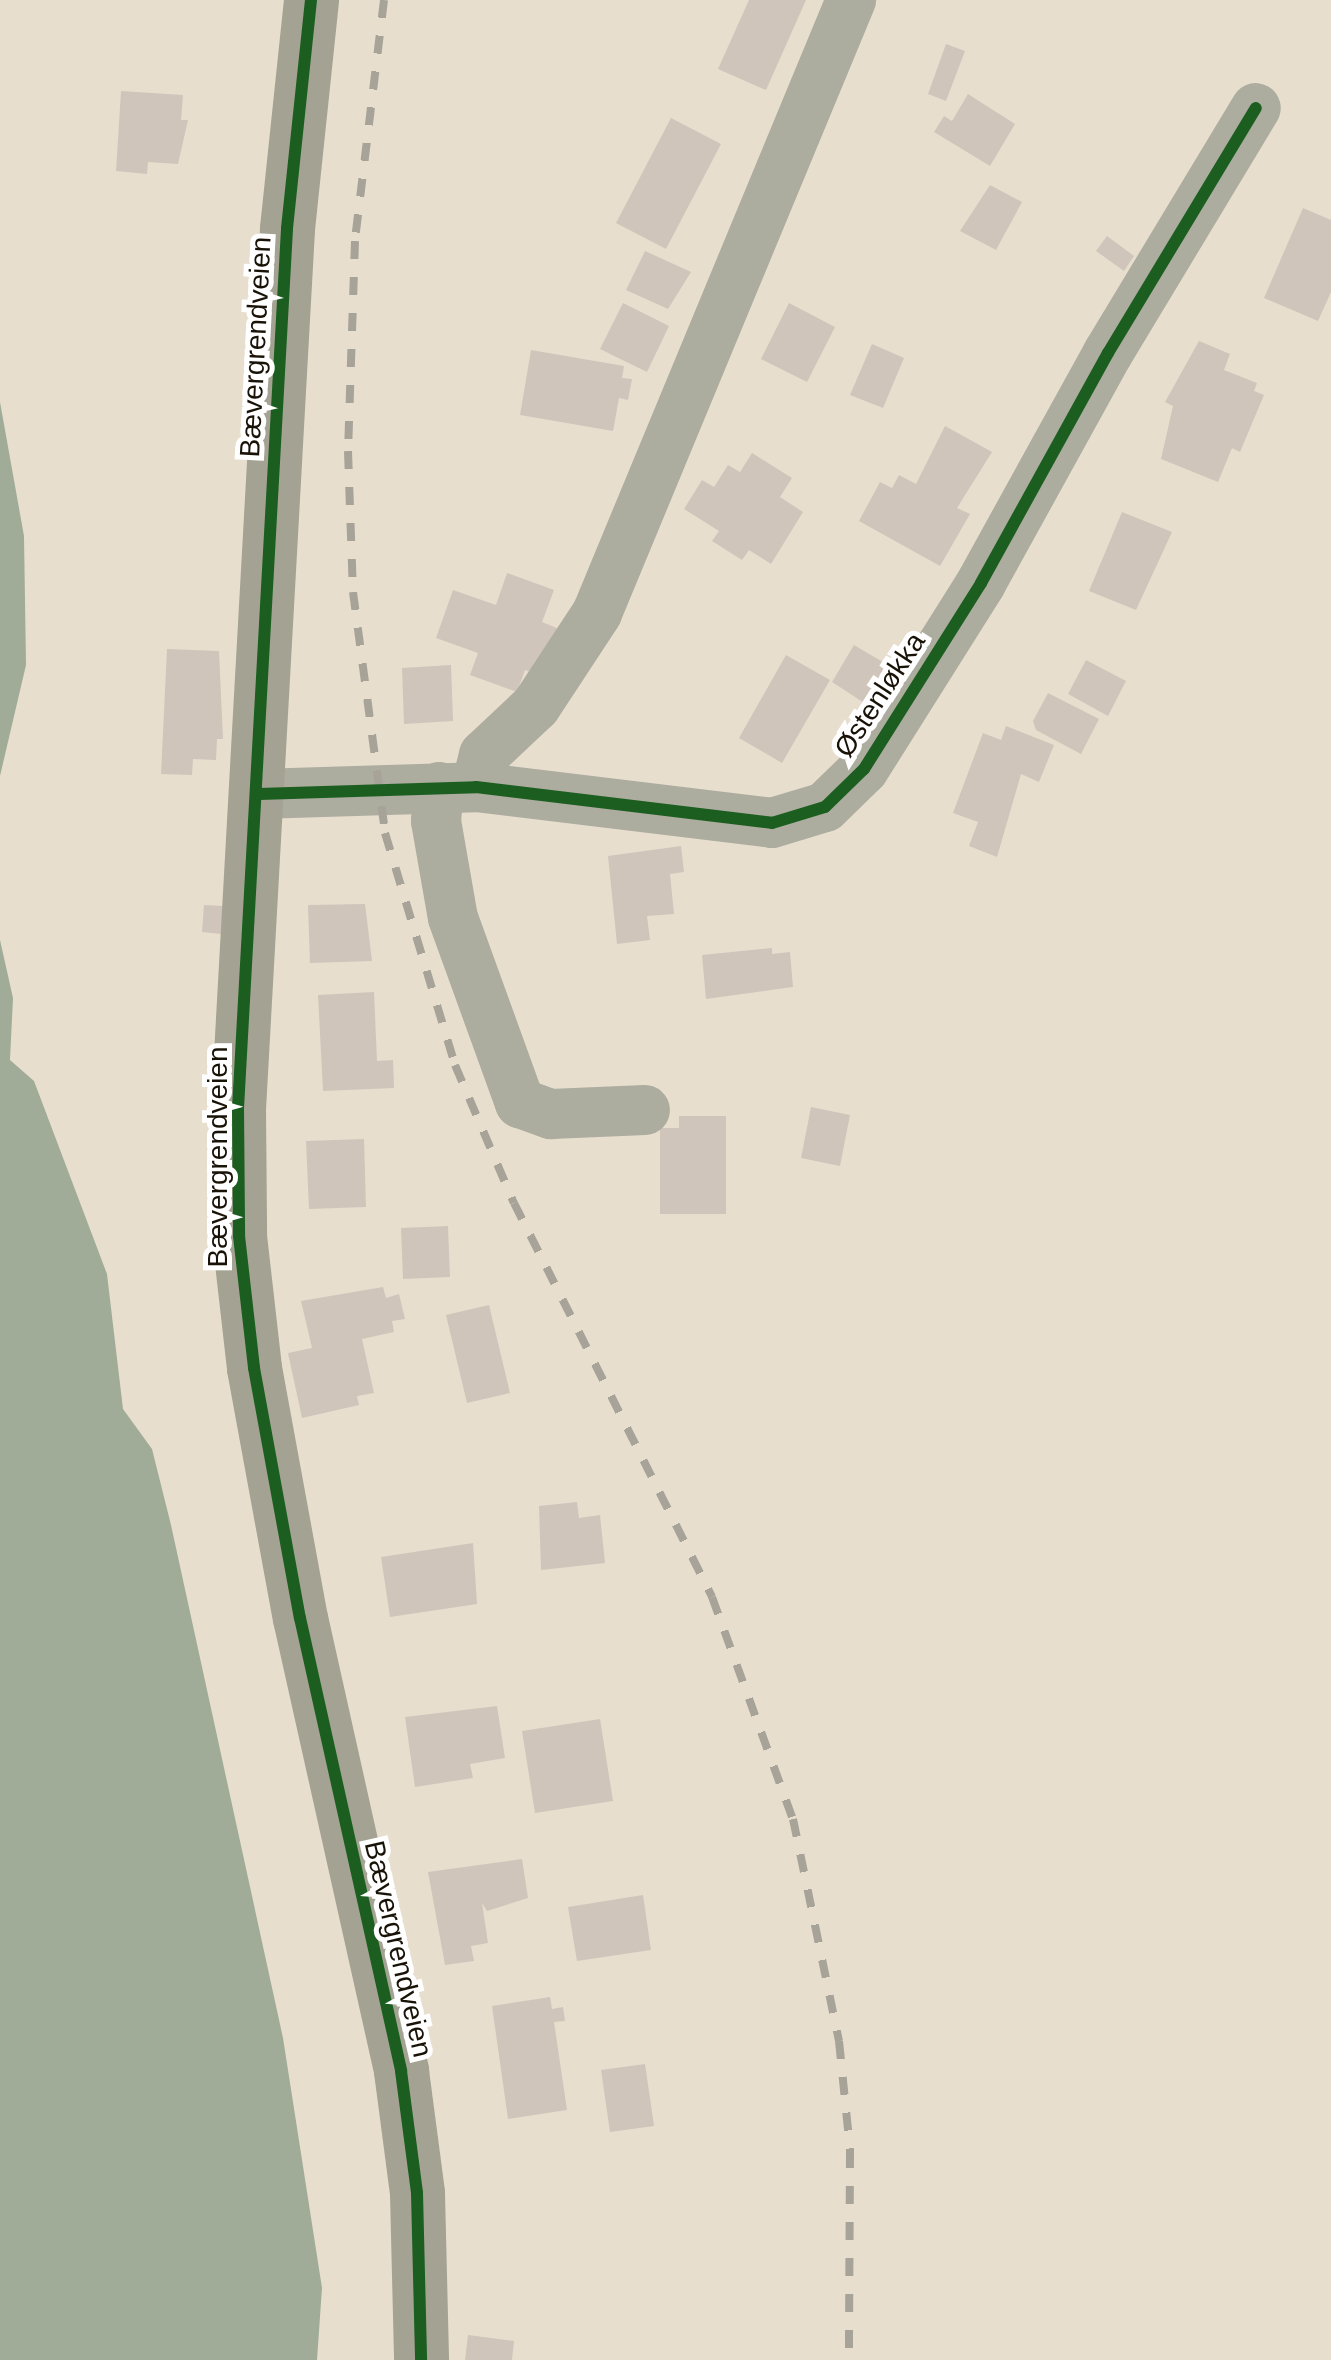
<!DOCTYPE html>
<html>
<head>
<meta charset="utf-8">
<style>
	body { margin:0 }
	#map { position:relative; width:1331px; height:2360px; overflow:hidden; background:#e8dece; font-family:Arial,sans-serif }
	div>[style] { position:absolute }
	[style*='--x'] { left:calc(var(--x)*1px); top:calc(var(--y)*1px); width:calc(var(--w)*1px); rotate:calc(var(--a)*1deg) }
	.water>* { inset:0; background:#a0ac97 }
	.building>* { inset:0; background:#d0c5ba }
	.minor>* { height:50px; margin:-25px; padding:0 25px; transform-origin:25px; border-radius:25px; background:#acac9f }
	.major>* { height:55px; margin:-27.5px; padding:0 27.5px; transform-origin:27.5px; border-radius:27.5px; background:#a4a292 }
	.rail>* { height:8px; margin-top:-4px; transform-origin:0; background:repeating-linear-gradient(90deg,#a7a398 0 18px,transparent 0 36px) }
	.cycleway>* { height:12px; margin:-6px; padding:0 6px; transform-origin:6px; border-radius:6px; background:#1b5e20 }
	span { translate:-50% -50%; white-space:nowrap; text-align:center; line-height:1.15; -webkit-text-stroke:10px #fff; paint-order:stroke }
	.street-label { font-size:28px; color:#181207 }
</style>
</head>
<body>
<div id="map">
	<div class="water">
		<div style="clip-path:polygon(0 402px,24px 536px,26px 665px,0 776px)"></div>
		<div style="clip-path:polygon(0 940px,13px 998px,10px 1060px,34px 1081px,107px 1274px,123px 1409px,152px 1449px,171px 1525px,283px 2038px,322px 2288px,317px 2360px,0 2360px)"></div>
	</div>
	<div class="building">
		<div style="clip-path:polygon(749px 0,806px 0,766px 90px,718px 69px)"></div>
		<div style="clip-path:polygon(946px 44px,965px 51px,946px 101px,928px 94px)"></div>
		<div style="clip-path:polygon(121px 91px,183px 95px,181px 120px,188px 120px,178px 164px,148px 162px,147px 174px,116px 171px)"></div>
		<div style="clip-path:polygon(968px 94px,1015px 124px,990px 166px,934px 132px,944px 116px,952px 121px)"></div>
		<div style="clip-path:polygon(671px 118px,721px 144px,666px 249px,616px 223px)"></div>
		<div style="clip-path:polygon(990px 185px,1022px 202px,996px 250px,960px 231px)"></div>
		<div style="clip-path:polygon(1303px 208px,1331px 220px,1331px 292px,1318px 321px,1264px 298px)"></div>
		<div style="clip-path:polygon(1107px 236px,1134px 256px,1124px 271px,1096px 251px)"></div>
		<div style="clip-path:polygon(645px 251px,691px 272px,668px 309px,626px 290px)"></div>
		<div style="clip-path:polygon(623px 303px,669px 326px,647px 372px,600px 349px)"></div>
		<div style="clip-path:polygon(789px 303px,835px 327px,807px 382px,761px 359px)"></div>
		<div style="clip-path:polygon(1199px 341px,1230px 354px,1224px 370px,1257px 383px,1254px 391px,1264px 395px,1240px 452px,1232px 448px,1218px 482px,1161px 459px,1173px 406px,1165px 402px)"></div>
		<div style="clip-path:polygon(872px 344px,904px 358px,883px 408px,850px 395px)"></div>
		<div style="clip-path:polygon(531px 350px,624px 366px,622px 378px,632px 379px,628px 400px,619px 398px,613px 431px,520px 415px)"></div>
		<div style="clip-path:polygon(945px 426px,992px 452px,957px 508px,970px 514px,940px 566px,859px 521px,880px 482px,892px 488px,899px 475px,916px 484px)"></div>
		<div style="clip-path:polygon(752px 453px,792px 478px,780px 497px,803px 512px,771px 564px,749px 550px,742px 560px,712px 541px,719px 531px,684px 509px,702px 480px,714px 487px,728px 465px,740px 472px)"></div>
		<div style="clip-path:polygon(1122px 512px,1172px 532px,1136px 610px,1089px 591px)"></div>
		<div style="clip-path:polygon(507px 573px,554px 590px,542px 622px,559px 629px,542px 676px,525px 670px,517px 692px,470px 675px,478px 653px,436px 638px,453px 590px,496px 605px)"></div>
		<div style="clip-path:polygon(854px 645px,893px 668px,869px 706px,832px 682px)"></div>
		<div style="clip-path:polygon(167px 649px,219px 651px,223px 739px,217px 739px,216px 760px,193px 759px,192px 775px,161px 774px)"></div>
		<div style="clip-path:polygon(786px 655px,830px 680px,782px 763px,739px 738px)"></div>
		<div style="clip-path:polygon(1086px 660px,1126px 681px,1108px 716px,1068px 694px)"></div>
		<div style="clip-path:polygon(451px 665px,453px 721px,404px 724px,402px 668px)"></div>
		<div style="clip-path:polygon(1048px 693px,1099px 719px,1081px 754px,1036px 730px,1033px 721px)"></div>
		<div style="clip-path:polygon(1006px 726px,1054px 745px,1039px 782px,1021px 774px,997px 857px,969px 846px,978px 822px,953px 813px,983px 733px,1001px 740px)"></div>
		<div style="clip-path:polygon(681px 846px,684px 872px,670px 874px,674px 914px,647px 916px,650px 940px,617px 944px,608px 856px)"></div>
		<div style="clip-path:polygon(365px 904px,372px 961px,310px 963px,308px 905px)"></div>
		<div style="clip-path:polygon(204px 905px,223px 906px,221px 934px,202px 932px)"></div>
		<div style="clip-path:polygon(772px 948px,772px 954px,790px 952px,793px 987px,706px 999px,702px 955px)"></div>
		<div style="clip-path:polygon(374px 992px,377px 1061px,393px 1060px,394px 1088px,323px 1091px,318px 995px)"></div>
		<div style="clip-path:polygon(811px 1107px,850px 1115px,840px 1166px,801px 1158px)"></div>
		<div style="clip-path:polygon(679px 1116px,726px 1116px,726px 1214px,660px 1214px,660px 1128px,679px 1128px)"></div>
		<div style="clip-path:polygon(364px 1139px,366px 1207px,309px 1209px,306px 1141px)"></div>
		<div style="clip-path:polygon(448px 1226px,450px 1277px,403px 1279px,401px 1228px)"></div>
		<div style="clip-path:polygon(383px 1287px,386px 1298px,399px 1294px,405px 1319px,392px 1321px,394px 1332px,362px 1339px,374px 1393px,357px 1396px,359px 1405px,302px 1418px,288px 1353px,312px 1348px,301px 1301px)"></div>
		<div style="clip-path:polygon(489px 1305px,510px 1393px,467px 1403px,446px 1315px)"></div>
		<div style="clip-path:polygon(577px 1502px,579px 1518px,600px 1515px,605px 1563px,541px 1570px,539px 1506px)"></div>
		<div style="clip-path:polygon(473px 1543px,477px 1604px,390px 1617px,381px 1557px)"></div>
		<div style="clip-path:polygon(497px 1706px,505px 1758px,470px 1764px,473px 1778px,415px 1787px,405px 1717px)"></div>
		<div style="clip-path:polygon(600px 1719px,613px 1801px,535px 1813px,522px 1731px)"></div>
		<div style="clip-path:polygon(522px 1859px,528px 1898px,487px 1911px,482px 1903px,488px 1943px,471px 1946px,474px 1961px,445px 1965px,428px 1872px)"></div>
		<div style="clip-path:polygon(643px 1895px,651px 1950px,577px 1961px,568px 1907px)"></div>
		<div style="clip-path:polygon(550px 1997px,552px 2009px,563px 2007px,565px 2021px,554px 2022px,567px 2110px,508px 2119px,492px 2006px)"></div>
		<div style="clip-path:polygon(645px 2064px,654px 2126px,610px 2132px,601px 2070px)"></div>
		<div style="clip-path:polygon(468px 2335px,514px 2341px,512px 2360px,465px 2360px)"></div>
	</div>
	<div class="minor">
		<div style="--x:439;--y:787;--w:34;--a:95"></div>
		<div style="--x:436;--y:821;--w:98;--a:80.1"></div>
		<div style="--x:453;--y:918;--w:197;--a:70.1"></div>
		<div style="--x:520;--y:1103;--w:33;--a:20"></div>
		<div style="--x:551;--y:1114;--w:94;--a:-2.4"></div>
		<div style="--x:476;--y:787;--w:33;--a:-76"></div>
		<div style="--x:484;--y:755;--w:71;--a:-43.3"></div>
		<div style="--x:536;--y:706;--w:111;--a:-56.7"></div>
		<div style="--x:597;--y:613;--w:664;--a:-67.49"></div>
		<div style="--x:259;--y:794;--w:217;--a:-1.8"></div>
		<div style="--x:476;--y:787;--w:298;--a:6.9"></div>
		<div style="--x:772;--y:823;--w:55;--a:-16.8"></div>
		<div style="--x:825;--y:807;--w:54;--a:-44.3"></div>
		<div style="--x:864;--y:769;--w:220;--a:-57.8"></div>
		<div style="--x:981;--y:583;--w:263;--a:-61.1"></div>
		<div style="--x:1108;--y:353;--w:286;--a:-58.9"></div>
	</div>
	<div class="major">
		<div style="--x:311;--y:0;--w:230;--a:96"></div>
		<div style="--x:287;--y:229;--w:881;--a:93.19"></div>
		<div style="--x:238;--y:1109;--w:127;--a:89.5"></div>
		<div style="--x:239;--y:1236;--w:133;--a:83.5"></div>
		<div style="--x:254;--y:1368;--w:254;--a:79.6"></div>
		<div style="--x:300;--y:1618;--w:464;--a:77.4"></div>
		<div style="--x:401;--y:2071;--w:123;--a:82.5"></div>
		<div style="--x:417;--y:2193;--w:167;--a:88.6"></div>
	</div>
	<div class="rail">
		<div style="--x:384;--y:0;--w:243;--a:96.9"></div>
		<div style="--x:355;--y:241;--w:210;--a:91.9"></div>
		<div style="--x:348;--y:451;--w:141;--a:88"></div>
		<div style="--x:353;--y:592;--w:243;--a:82.4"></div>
		<div style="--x:385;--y:833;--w:242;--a:73.2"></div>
		<div style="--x:455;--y:1065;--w:150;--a:66.9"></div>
		<div style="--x:514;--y:1203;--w:441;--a:63.3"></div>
		<div style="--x:712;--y:1597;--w:236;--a:70"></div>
		<div style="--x:793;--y:1819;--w:227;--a:78.3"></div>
		<div style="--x:839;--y:2041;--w:110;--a:84.2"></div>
		<div style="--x:850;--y:2150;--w:210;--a:90.3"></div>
	</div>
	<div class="cycleway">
		<div style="--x:311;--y:0;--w:230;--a:96"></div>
		<div style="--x:287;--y:229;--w:881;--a:93.19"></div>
		<div style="--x:238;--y:1109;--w:127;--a:89.5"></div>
		<div style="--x:239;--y:1236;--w:133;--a:83.5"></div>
		<div style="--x:254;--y:1368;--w:254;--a:79.6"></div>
		<div style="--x:300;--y:1618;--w:464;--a:77.4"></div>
		<div style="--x:401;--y:2071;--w:123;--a:82.5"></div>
		<div style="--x:417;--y:2193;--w:167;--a:88.6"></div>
		<div style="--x:259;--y:794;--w:217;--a:-1.8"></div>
		<div style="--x:476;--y:787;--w:298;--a:6.9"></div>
		<div style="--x:772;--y:823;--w:55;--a:-16.8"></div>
		<div style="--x:825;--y:807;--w:54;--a:-44.3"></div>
		<div style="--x:864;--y:769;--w:220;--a:-57.8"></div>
		<div style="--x:981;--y:583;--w:263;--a:-61.1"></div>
		<div style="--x:1108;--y:353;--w:286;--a:-58.9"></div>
	</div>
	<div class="street-label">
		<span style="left:256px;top:347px;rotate:-87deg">Bævergrendveien</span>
		<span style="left:880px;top:695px;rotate:-57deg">Østenløkka</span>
		<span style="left:218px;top:1157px;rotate:-90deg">Bævergrendveien</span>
		<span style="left:398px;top:1949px;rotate:77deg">Bævergrendveien</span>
	</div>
</div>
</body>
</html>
